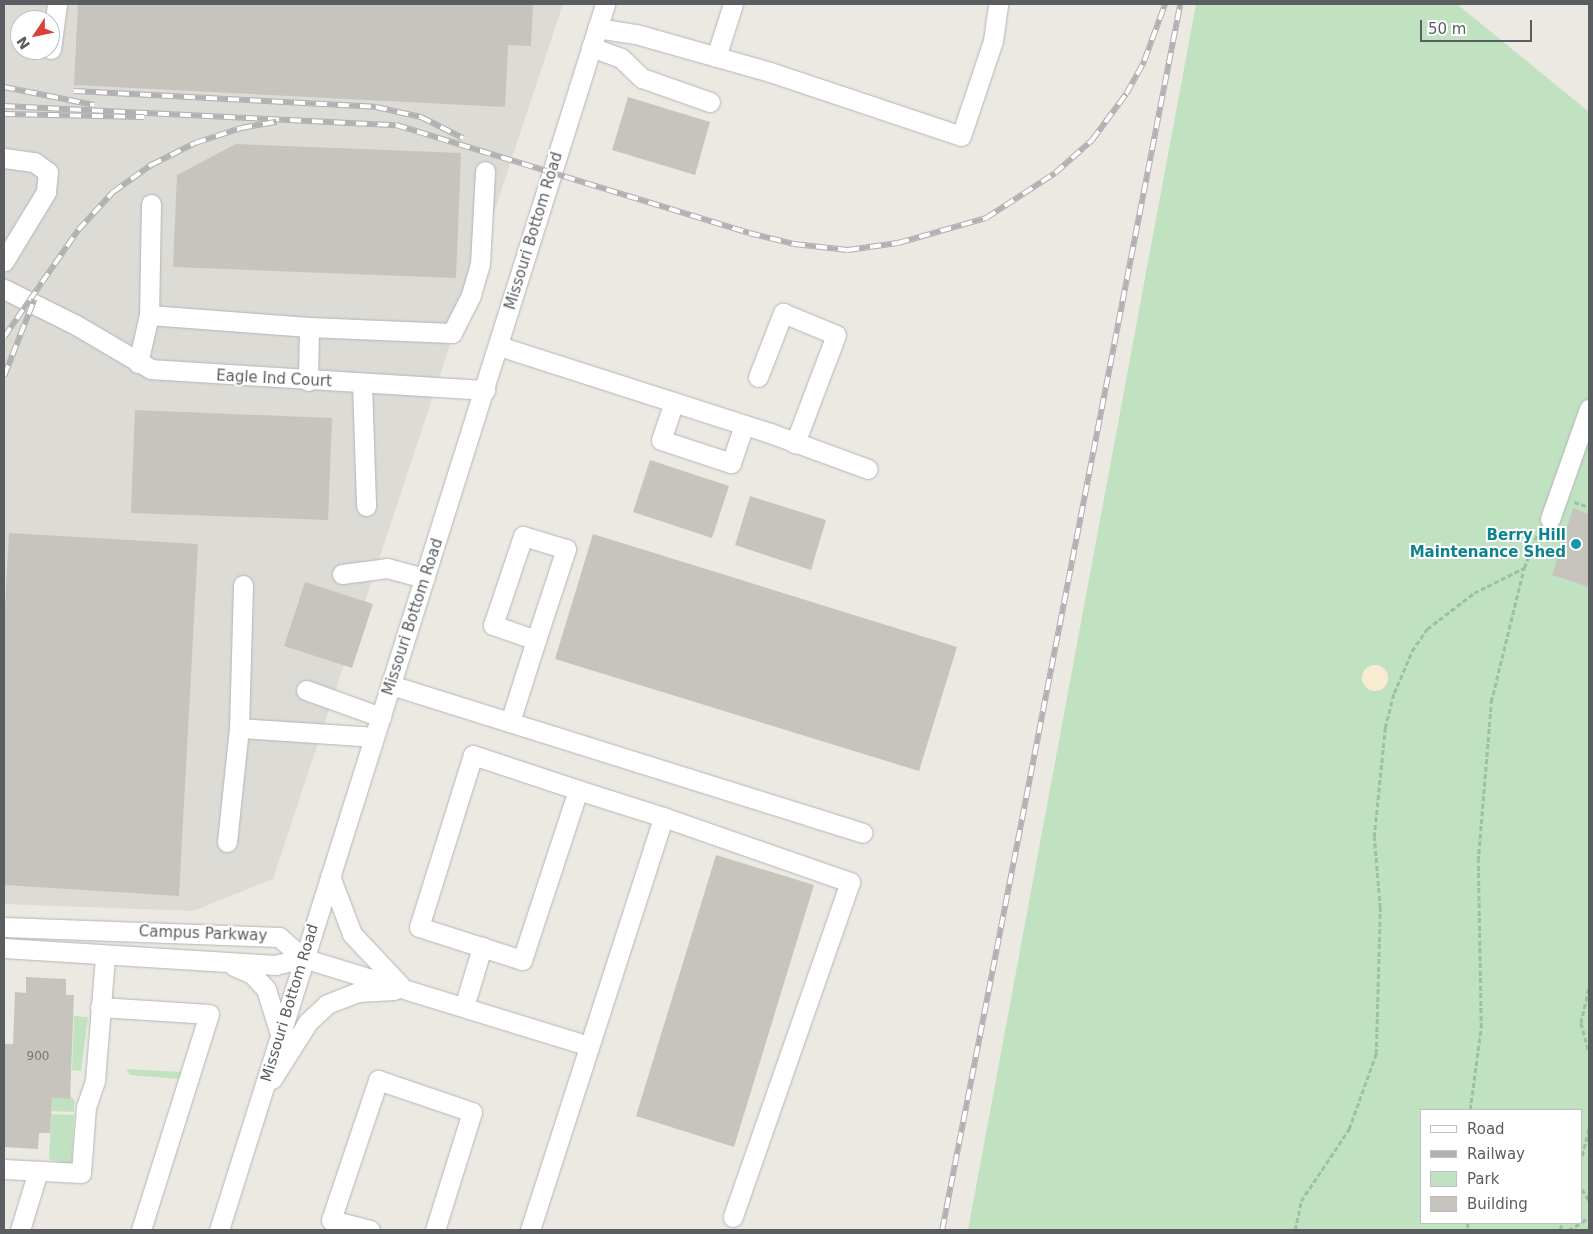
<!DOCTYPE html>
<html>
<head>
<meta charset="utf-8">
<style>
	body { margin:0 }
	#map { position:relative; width:1593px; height:1234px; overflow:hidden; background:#ece9e2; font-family:"DejaVu Sans",sans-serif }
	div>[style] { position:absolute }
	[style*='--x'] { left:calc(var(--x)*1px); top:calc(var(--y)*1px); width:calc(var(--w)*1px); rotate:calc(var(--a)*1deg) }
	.industrial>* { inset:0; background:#dddbd6 }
	.green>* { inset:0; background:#c1e2c0 }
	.sand>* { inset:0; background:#f7ecd2 }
	.round { border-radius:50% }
	.building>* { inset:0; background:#c7c4be }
	.path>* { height:2.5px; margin-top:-1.25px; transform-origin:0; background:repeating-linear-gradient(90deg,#9ac2a3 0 5px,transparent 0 7.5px) }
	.roads { filter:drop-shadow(0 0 1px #b2b5b8) drop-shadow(0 0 1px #b2b5b8) }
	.minor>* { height:19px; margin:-9.5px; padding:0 9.5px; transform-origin:9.5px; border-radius:9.5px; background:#fff }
	.rail>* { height:5.5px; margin-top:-2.75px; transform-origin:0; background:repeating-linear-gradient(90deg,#fff 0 11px,#b0b1b1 0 22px); box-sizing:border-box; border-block:1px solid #b0b1b1 }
	.dots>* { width:14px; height:14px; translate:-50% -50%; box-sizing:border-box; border:2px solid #fff; border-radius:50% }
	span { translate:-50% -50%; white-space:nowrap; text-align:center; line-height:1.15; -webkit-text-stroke:4px #fff; paint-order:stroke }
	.number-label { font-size:12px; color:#757878 }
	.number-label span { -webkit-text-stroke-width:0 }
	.street-label { font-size:15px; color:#5a5e61 }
	.culture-label { font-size:15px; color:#0d838f; font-weight:700 }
	.right { translate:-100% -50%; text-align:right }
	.frame { position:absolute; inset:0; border:5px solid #5a5e61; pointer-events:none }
	.legend { position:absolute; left:1420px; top:1109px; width:162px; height:115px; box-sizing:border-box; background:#fff; border:1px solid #bdbfc0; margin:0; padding:6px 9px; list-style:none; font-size:15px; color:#5a5e61 }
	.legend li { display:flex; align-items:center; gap:10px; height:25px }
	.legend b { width:25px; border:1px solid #bdbfc0 }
	.north { position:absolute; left:10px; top:10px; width:50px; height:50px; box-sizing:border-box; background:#fff; border:1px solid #bdbfc0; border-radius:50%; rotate:236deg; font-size:14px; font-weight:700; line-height:20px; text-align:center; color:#5a5e61 }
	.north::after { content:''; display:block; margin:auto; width:18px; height:22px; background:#da3f39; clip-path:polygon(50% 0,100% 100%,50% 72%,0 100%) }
	.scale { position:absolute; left:1420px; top:20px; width:112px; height:22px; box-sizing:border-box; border:2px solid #5a5e61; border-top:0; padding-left:6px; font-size:15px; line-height:18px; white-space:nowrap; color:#5a5e61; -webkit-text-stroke:4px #fff; paint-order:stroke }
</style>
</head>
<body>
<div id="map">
	<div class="industrial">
		<div style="clip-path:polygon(evenodd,4px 4px,563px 4px,273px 879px,193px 911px,4px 904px,4px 4px,20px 20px,50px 20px,50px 50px,20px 50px,20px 20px)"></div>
	</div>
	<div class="green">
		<div style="clip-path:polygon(evenodd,1196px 4px,1457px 4px,1589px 112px,1589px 1230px,968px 1230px,1196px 4px,1422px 1110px,1582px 1110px,1582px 1223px,1422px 1223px,1422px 1110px)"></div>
		<div style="clip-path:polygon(74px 1016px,88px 1017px,81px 1071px,72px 1070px)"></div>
		<div style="clip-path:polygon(126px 1069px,184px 1072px,180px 1079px,130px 1075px)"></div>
		<div style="clip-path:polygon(70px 1095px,75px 1101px,74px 1112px,51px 1111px,52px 1098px,70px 1099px)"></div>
		<div style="clip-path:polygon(51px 1114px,74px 1115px,72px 1162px,68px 1164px,49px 1159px)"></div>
	</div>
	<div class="sand">
		<div class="round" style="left:1362px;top:665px;width:26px;height:26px"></div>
	</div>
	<div class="building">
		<div style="clip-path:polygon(78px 4px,533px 4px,531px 46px,508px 45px,505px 107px,74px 85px)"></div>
		<div style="clip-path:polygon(628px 97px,710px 122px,695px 175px,612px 150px)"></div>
		<div style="clip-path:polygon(236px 144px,461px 153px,456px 278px,173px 267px,177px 175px)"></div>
		<div style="clip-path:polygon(135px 410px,332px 418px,328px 520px,131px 513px)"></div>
		<div style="clip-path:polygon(650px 460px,729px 486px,712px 538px,633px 512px)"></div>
		<div style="clip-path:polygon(750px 496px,826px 520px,811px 570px,735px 545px)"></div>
		<div style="clip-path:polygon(1573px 508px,1589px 514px,1589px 587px,1552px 575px)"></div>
		<div style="clip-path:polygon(9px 533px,198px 544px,179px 896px,4px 885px,4px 625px)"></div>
		<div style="clip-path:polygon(593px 534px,957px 647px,919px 771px,555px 659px)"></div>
		<div style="clip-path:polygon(305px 582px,373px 604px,352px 668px,284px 646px)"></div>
		<div style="clip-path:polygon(716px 855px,814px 885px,734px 1147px,636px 1116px)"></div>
		<div style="clip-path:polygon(26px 977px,66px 979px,66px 995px,74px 995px,70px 1099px,52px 1098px,50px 1133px,39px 1133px,38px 1149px,4px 1147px,4px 1044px,13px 1044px,15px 992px,26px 993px)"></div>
	</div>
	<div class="path">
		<div style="--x:1574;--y:502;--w:16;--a:18"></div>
		<div style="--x:1589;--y:989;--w:35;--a:103"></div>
		<div style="--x:1581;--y:1023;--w:29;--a:74"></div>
		<div style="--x:1470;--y:1110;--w:83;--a:-82.4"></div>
		<div style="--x:1481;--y:1028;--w:167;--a:-91"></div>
		<div style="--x:1478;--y:861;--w:160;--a:-85.3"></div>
		<div style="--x:1491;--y:702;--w:138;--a:-76.2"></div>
		<div style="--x:1524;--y:568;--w:41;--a:-68.5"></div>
		<div style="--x:1582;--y:1156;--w:30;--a:-76"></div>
		<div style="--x:1582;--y:1189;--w:13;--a:58"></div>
		<div style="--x:1582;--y:1222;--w:9;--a:-36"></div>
		<div style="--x:1468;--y:1223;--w:7;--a:90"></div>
		<div style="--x:1295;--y:1230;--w:30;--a:-78"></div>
		<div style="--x:1301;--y:1201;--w:87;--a:-56.3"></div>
		<div style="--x:1349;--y:1129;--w:80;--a:-70.2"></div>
		<div style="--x:1376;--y:1054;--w:146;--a:-88.4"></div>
		<div style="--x:1380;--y:908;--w:71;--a:-94.8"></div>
		<div style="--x:1374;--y:837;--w:110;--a:-84.2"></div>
		<div style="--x:1385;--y:728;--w:36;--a:-76"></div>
		<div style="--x:1394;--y:693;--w:46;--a:-66.8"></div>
		<div style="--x:1412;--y:651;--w:27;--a:-56"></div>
		<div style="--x:1427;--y:629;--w:59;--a:-37.5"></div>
		<div style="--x:1474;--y:593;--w:56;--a:-26.6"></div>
		<div style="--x:1560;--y:1230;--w:7;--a:-74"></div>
		<div style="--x:1568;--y:1230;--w:15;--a:-28"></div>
	</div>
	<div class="roads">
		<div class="minor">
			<div style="--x:597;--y:28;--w:39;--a:9"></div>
			<div style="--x:636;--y:34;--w:139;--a:15.8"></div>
			<div style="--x:770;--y:72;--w:201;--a:18.5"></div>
			<div style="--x:961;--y:136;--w:100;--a:-71.4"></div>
			<div style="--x:993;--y:41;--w:37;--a:-82"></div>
			<div style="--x:591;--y:47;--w:32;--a:20"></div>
			<div style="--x:621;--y:58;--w:29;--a:44"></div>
			<div style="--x:642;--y:78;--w:72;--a:19.4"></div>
			<div style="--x:51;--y:49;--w:45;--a:-82.4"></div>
			<div style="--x:716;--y:57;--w:56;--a:-72.2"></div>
			<div style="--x:4;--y:158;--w:30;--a:8"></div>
			<div style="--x:34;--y:162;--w:17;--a:36"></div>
			<div style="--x:48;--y:172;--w:20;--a:96"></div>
			<div style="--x:46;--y:192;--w:81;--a:121.3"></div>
			<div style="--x:151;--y:204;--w:111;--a:91"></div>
			<div style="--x:149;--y:315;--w:160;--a:4.3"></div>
			<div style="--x:4;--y:289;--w:80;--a:26.6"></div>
			<div style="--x:76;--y:325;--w:87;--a:30.4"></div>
			<div style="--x:151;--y:369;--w:335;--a:3.6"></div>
			<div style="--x:499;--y:346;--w:285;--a:17.8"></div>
			<div style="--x:770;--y:433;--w:104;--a:20.2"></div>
			<div style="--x:138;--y:363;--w:49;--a:-77.1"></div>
			<div style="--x:758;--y:377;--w:69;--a:-68.7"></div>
			<div style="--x:783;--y:313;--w:57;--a:22.5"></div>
			<div style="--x:836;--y:335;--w:116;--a:110.8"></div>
			<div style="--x:308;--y:381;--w:54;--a:-88.9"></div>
			<div style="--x:309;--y:327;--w:143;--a:2.4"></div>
			<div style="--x:452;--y:333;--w:42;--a:-63.4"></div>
			<div style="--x:471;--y:295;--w:32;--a:-74"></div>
			<div style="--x:480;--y:264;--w:93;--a:-86.9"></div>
			<div style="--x:362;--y:383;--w:123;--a:88.1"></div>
			<div style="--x:674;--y:402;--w:40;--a:108.9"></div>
			<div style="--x:661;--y:440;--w:74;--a:18.2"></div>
			<div style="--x:731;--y:463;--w:40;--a:-71.1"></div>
			<div style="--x:1550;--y:519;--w:117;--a:-70.5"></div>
			<div style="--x:342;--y:574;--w:45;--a:-7.6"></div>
			<div style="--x:387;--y:568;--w:39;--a:15"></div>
			<div style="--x:243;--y:585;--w:143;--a:91.6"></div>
			<div style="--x:239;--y:728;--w:135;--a:3.8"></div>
			<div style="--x:391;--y:685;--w:494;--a:17.4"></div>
			<div style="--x:306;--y:690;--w:80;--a:19.8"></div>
			<div style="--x:510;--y:722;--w:86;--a:-72.4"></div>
			<div style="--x:536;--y:640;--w:96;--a:-71.8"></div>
			<div style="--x:566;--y:549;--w:45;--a:-163.2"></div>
			<div style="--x:523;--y:536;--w:94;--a:108.6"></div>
			<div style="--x:493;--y:625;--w:46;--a:19.2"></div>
			<div style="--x:578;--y:790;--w:179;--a:108.2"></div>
			<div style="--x:522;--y:960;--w:108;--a:-162.2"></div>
			<div style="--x:419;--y:927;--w:180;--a:-72.6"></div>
			<div style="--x:473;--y:755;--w:111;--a:18.4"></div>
			<div style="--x:578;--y:790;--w:89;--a:17.6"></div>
			<div style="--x:663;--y:817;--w:198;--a:19.2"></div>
			<div style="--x:850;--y:882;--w:355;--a:109.3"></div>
			<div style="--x:227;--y:842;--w:115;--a:-84"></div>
			<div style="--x:330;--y:876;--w:62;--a:69.2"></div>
			<div style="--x:352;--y:934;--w:70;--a:46.7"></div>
			<div style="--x:4;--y:927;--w:275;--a:2.1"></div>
			<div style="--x:279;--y:937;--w:32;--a:41"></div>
			<div style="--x:303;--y:958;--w:296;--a:17.1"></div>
			<div style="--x:4;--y:948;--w:272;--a:3.6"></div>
			<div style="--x:275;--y:965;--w:29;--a:-14"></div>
			<div style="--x:234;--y:966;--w:20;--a:24"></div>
			<div style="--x:252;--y:974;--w:21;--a:47"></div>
			<div style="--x:266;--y:989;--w:44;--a:72.8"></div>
			<div style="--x:100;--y:1007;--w:109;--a:3.7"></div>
			<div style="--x:209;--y:1014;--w:226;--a:107.5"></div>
			<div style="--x:464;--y:1007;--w:63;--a:-73.3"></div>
			<div style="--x:272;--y:1079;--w:67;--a:-57.7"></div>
			<div style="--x:308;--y:1022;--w:26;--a:-43"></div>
			<div style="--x:327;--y:1004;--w:33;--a:-21"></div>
			<div style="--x:358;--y:992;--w:36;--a:-3"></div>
			<div style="--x:4;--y:1169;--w:77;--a:3"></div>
			<div style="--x:81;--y:1173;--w:66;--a:-85.7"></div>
			<div style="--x:86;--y:1107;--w:28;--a:-71"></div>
			<div style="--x:95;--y:1081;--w:125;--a:-85.4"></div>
			<div style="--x:20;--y:1230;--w:62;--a:-73"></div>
			<div style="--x:219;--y:1230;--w:1285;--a:-72.52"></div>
			<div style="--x:370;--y:1230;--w:40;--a:-165.6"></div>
			<div style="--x:331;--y:1220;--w:148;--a:-71.4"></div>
			<div style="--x:378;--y:1080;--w:99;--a:18.8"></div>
			<div style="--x:472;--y:1112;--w:124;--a:107.4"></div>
			<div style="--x:530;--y:1230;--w:434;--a:-72.1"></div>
		</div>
	</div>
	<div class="rail">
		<div style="--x:4;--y:87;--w:92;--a:11.3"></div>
		<div style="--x:74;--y:91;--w:302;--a:3"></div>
		<div style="--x:376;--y:107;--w:46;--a:12.5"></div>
		<div style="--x:421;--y:117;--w:47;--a:26.6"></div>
		<div style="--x:4;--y:106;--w:392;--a:2.8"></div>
		<div style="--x:396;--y:125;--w:369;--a:17"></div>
		<div style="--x:749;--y:233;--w:46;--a:13.7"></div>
		<div style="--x:794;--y:244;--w:54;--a:6.3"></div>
		<div style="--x:848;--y:250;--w:50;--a:-8"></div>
		<div style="--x:898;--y:243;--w:91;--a:-15.9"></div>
		<div style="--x:986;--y:218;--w:82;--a:-33.1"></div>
		<div style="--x:1055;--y:173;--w:50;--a:-41.7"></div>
		<div style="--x:1092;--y:140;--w:57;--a:-53.5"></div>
		<div style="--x:1126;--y:94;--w:38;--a:-61"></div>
		<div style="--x:1144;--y:61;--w:61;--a:-69.8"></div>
		<div style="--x:4;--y:114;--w:140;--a:1.2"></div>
		<div style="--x:4;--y:337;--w:130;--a:-55.3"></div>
		<div style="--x:78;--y:230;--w:52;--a:-47.4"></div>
		<div style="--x:113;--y:192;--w:47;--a:-35.4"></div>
		<div style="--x:151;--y:165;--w:49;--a:-26.6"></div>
		<div style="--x:195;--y:143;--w:48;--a:-18.1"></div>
		<div style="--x:241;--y:128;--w:36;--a:-10"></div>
		<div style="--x:4;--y:376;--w:82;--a:-68.5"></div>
		<div style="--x:942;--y:1230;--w:1249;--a:-79.01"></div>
	</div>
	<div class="dots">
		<div style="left:1576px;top:544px;background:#0f9aa8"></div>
	</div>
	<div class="number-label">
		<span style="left:38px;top:1057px">900</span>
	</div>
	<div class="street-label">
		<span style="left:534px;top:231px;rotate:-73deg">Missouri Bottom Road</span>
		<span style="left:274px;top:379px;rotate:3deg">Eagle Ind Court</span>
		<span style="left:413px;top:617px;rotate:-72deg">Missouri Bottom Road</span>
		<span style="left:203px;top:934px;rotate:2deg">Campus Parkway</span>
		<span style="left:290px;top:1003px;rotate:-73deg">Missouri Bottom Road</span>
	</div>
	<div class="culture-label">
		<span class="right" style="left:1566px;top:544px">Berry Hill<br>Maintenance Shed</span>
	</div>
	<div class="frame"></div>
	<ul class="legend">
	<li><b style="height:6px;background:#fff"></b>Road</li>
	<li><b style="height:6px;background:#b0b1b1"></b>Railway</li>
	<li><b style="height:14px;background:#c1e2c0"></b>Park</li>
	<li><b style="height:14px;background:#c7c4be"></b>Building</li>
	</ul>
	<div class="north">N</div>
	<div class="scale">50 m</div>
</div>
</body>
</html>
